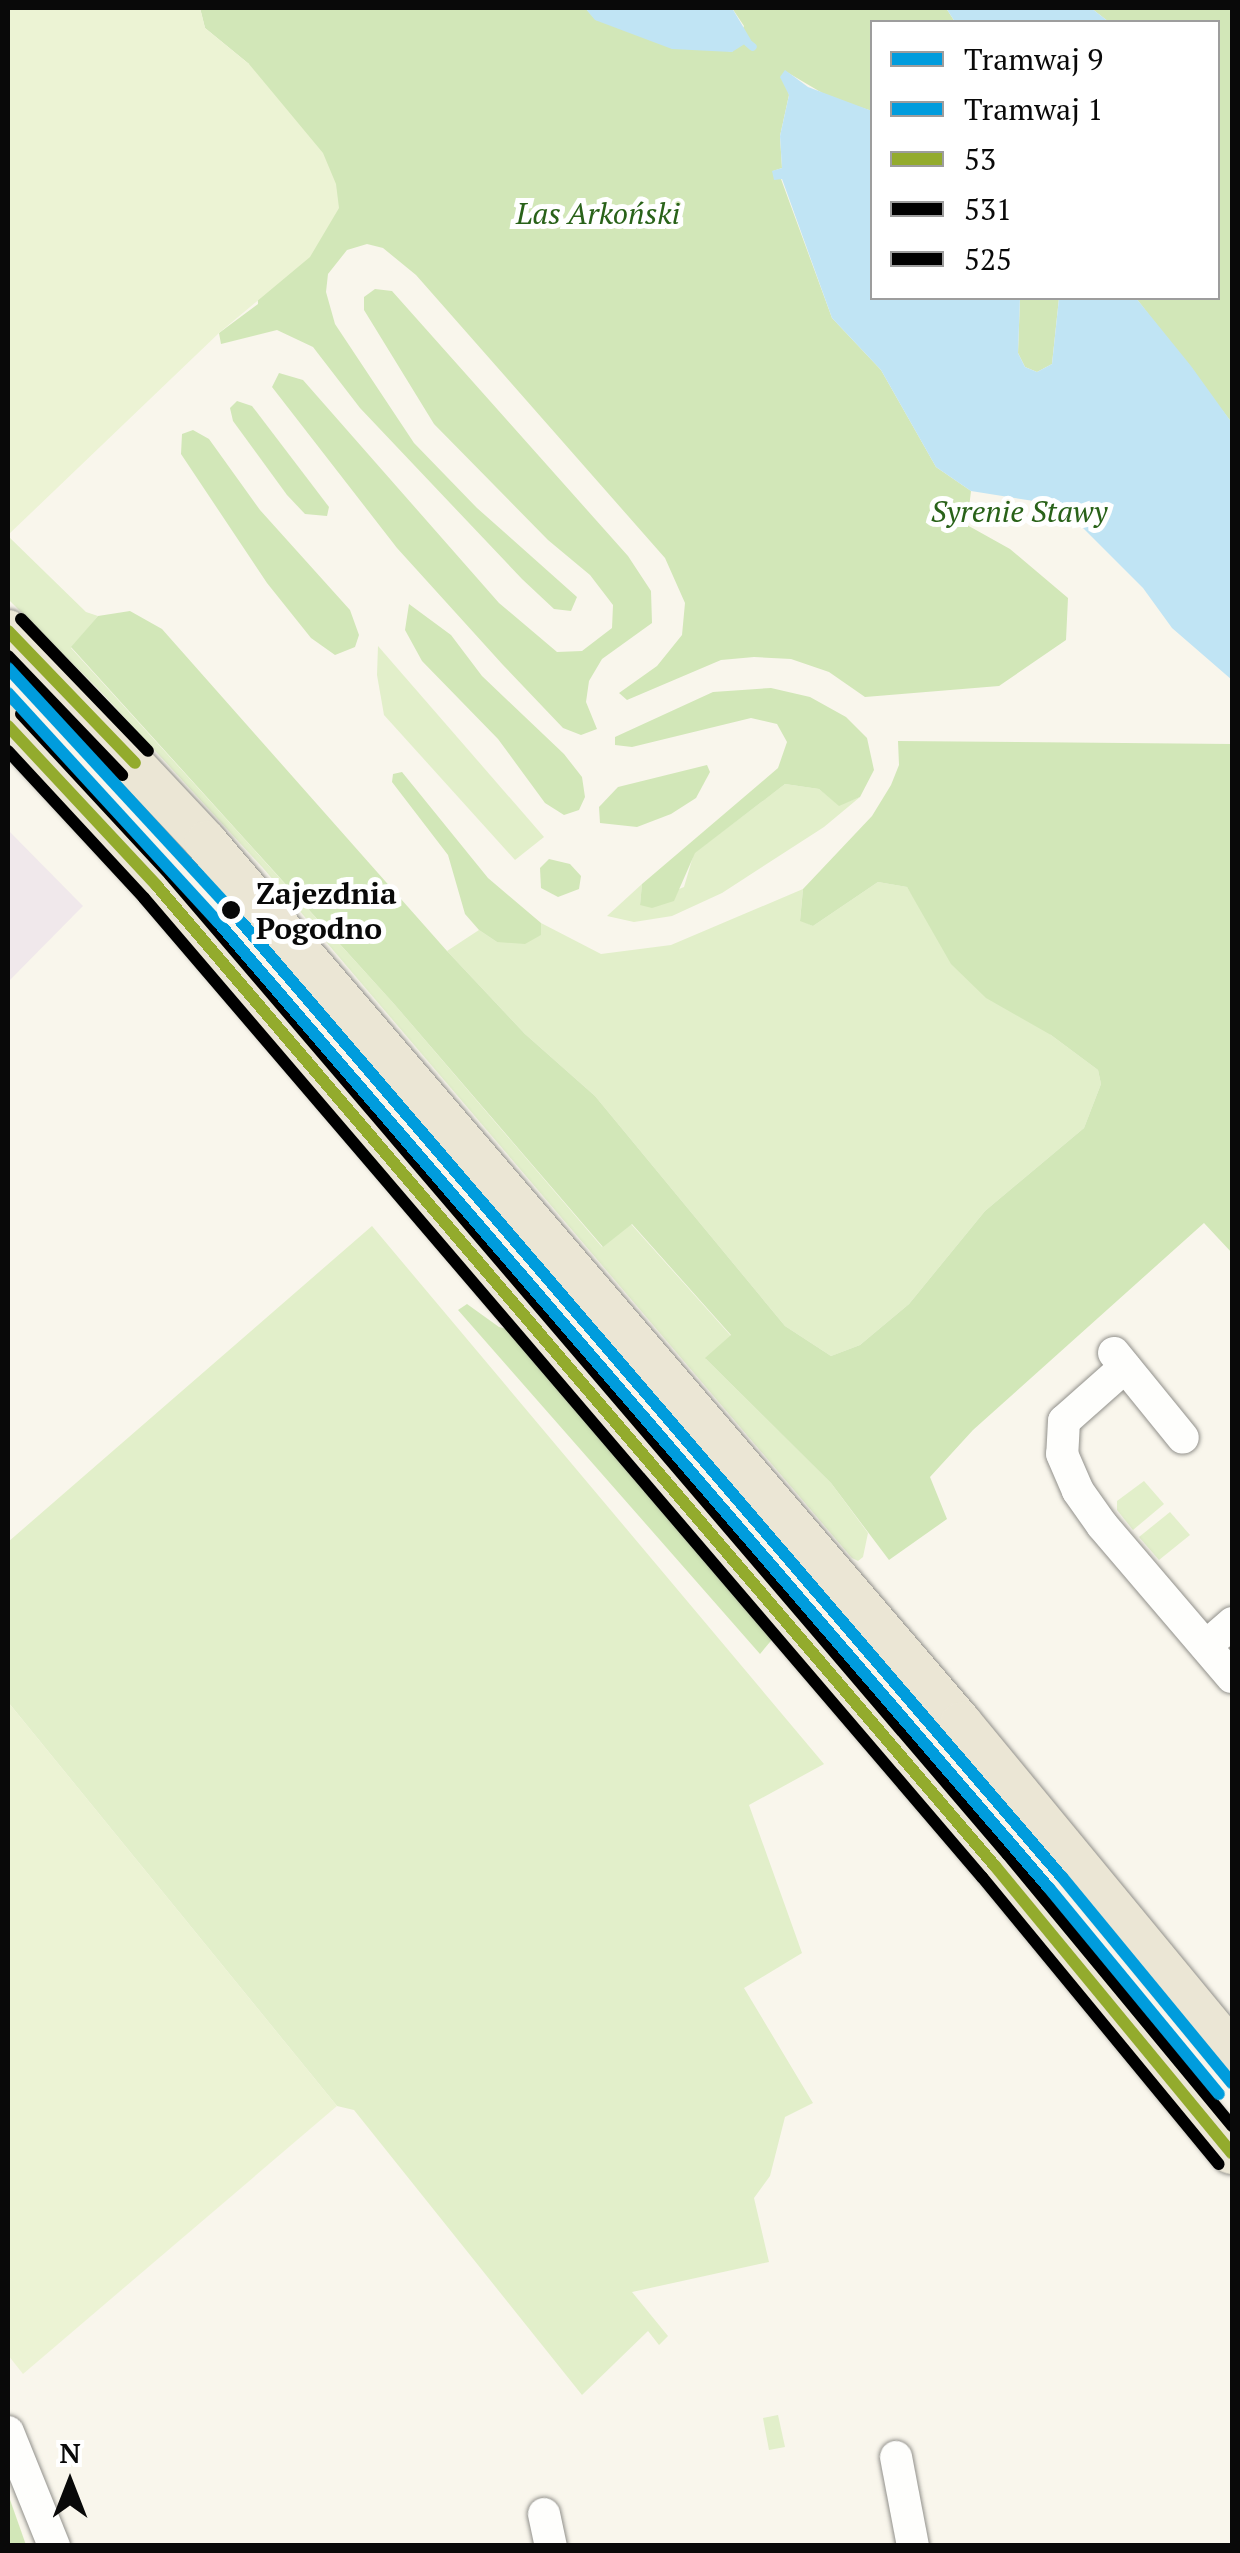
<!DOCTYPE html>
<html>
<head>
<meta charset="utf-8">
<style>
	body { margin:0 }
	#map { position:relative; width:1240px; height:2553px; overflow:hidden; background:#f9f6ec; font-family:"PT Serif",serif }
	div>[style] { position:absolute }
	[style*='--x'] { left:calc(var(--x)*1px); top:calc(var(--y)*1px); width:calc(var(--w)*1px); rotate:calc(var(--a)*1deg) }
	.industrial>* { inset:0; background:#f0e8eb }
	.green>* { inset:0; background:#e2efca }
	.forest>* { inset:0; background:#d2e7b8 }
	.pitch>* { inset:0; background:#ecf3d4 }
	.water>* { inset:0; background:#c0e4f4 }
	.stream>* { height:8px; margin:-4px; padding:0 4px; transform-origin:4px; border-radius:4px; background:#c0e4f4 }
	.roads { filter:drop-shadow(0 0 2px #91908b) drop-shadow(0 0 2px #91908b) }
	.minor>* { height:32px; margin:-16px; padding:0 16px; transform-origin:16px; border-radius:16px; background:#fefefc }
	.major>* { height:42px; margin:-21px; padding:0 21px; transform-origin:21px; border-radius:21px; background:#ebe6d5 }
	.bus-1>* { height:12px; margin:-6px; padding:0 6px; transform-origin:6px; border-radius:6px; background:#93ab2d }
	.bus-2>* { height:12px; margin:-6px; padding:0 6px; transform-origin:6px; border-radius:6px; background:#000 }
	.bus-3>* { height:12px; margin:-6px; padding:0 6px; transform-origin:6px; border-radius:6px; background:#000 }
	.tram-1>* { height:12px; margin:-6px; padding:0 6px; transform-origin:6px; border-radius:6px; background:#009cdd }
	.tram-2>* { height:12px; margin:-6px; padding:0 6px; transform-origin:6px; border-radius:6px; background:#009cdd }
	.dots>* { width:28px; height:28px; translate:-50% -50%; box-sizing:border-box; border:5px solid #fff; border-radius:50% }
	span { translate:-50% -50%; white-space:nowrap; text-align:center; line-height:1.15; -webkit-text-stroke:10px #fff; paint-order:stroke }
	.park-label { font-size:30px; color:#296219; font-style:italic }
	.stop-label { font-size:30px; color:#090909; font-weight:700 }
	.left { translate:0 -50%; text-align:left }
	.frame { position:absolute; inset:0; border:10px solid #090909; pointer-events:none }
	.legend { position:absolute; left:870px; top:20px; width:350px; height:280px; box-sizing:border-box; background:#fff; border:2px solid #9d9d9d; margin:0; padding:12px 18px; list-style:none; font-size:30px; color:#090909 }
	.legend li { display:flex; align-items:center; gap:20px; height:50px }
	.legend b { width:50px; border:2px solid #9d9d9d }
	.north { position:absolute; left:20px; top:2433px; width:100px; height:100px; -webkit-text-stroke:8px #fff; paint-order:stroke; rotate:0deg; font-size:28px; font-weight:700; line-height:40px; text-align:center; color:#090909 }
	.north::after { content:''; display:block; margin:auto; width:35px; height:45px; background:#090909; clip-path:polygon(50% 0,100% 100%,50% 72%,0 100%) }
</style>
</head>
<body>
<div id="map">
	<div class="industrial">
		<div style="clip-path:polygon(8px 830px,83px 906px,8px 982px)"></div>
	</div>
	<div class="green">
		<div style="clip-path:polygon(8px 536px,86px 612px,98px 616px,71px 648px,395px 1005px,602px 1247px,631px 1224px,731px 1336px,706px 1359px,831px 1483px,868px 1533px,863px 1557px,858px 1561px,852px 1558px,263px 868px,101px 692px,8px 599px)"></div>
		<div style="clip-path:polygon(378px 646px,544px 837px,515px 860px,384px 715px,377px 675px)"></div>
		<div style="clip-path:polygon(785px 784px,819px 789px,839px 805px,860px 797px,824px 827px,722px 893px,672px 916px,634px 922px,607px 916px,642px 884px,640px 905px,684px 887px,694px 853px)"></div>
		<div style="clip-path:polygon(878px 882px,907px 887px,925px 915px,1051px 1035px,1098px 1070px,1101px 1084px,1084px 1128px,985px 1211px,909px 1304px,860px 1345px,831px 1356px,785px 1326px,595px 1096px,525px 1034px,447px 951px,479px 930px,497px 942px,541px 935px,541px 923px,601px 954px,671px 945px,803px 889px,800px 920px,813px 926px)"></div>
		<div style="clip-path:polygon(372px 1226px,824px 1764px,749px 1805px,802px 1953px,744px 1988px,813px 2103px,785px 2117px,770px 2176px,754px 2198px,769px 2262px,632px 2292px,668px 2336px,659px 2345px,648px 2331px,582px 2395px,354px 2110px,337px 2106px,8px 1702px,8px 1542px)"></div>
		<div style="clip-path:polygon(1144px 1481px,1164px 1504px,1133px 1530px,1117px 1510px,1117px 1501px)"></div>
		<div style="clip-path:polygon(1170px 1512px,1190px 1535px,1159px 1560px,1139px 1537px)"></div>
		<div style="clip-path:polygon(778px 2415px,785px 2447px,769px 2450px,763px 2418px)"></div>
	</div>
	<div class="forest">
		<div style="clip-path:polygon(200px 8px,585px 8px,596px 20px,732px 52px,744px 26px,732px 8px,946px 8px,955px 22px,872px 22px,872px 111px,829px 97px,785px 71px,789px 95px,780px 136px,782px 168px,773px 171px,781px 179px,832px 318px,881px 370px,936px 467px,971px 491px,967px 525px,1010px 549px,1068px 598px,1066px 640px,999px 686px,865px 697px,829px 672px,791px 659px,754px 657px,721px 660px,627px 700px,619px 693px,657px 666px,682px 635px,685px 603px,665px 558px,416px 275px,383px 248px,367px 244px,347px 250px,328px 274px,326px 292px,335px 324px,414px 443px,477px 508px,577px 597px,571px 611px,554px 609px,522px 579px,360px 408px,313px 347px,277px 330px,221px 344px,219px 333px,258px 304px,249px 64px,205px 28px)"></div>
		<div style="clip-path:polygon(1091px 8px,1232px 8px,1232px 423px,1136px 298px,1218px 298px,1218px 22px,1109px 22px)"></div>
		<div style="clip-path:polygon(375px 289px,392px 291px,628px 556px,651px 591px,652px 623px,602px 659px,589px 681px,586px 702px,597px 729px,581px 735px,563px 728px,503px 665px,397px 548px,272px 387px,279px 373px,303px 380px,499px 603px,557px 652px,582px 651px,612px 628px,613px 605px,590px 575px,548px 540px,434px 424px,364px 310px,364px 297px)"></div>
		<div style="clip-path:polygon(1020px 298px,1059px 298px,1052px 364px,1037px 372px,1025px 367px,1018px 353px)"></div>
		<div style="clip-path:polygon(237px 401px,252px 406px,329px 507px,327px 516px,305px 514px,287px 495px,233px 421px,230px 408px)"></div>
		<div style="clip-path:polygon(193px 430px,209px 439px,260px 510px,350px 610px,359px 635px,355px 647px,335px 655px,311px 638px,267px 583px,181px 454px,182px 434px)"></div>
		<div style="clip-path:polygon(409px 604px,451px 635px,482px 676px,564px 754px,582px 777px,585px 797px,579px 810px,564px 815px,545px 803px,498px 739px,422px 661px,405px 630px)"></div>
		<div style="clip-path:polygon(130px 611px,162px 629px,447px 951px,525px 1034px,595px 1096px,785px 1326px,831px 1356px,860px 1345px,909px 1304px,985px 1211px,1084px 1128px,1101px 1084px,1098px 1070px,1051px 1035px,986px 998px,951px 964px,907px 887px,878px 882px,813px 926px,800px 921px,803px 889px,872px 816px,891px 785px,899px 765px,898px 741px,1232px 744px,1232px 1253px,1204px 1223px,973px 1430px,930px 1477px,947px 1519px,889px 1560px,831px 1483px,705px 1358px,731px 1335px,632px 1224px,603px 1247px,395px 1005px,71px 647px,98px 616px)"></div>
		<div style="clip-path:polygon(771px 688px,810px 697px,846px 717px,867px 738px,874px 770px,860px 797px,839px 806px,819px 789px,785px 784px,695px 853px,674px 901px,652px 908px,640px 905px,642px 884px,778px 768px,787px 742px,777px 724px,751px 718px,632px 747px,615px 745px,615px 737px,713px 692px)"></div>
		<div style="clip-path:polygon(707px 765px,710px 772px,696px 798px,671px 814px,637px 827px,600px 823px,599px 807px,618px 787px)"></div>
		<div style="clip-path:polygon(402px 772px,488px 878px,541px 923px,541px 935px,525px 944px,497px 942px,479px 930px,465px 914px,448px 855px,392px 782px,393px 774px)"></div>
		<div style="clip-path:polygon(549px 859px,570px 864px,581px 876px,579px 889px,558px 897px,541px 888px,540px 868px)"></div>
		<div style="clip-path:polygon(467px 1304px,499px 1327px,526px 1334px,780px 1630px,760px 1654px,458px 1310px)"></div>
		<div style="clip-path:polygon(8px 2494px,26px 2545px,8px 2545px)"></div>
	</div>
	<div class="pitch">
		<div style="clip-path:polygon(8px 8px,200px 8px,205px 28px,249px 64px,323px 153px,336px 184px,339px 208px,310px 257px,219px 333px,8px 535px)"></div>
		<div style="clip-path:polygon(8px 1702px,337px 2106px,23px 2374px,8px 2355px)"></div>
	</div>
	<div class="water">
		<div style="clip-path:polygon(585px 8px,732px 8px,751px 40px,732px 52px,672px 49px,595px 20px)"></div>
		<div style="clip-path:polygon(946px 8px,1091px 8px,1109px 22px,955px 22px)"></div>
		<div style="clip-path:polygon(785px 70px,808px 87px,872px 111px,872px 298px,1020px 298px,1018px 353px,1025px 367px,1037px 372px,1052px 364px,1059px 298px,1136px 298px,1191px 366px,1232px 423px,1232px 680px,1172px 628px,1143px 588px,1067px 512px,1053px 504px,971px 491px,936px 467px,881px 370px,832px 318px,782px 179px,774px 180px,772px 171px,782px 168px,780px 136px,789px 95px,780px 77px)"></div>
	</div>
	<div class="stream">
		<div style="--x:748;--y:43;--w:6;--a:39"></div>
	</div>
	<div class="roads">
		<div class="minor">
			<div style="--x:1114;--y:1353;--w:109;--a:50.9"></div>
			<div style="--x:1125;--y:1367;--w:81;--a:138.5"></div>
			<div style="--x:1064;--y:1421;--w:33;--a:93"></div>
			<div style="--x:1062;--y:1454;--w:40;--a:66.6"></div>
			<div style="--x:1078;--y:1491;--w:42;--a:54.8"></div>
			<div style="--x:1102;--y:1525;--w:200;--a:49.5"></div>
			<div style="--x:1206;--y:1646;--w:35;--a:-41"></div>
			<div style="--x:8;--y:2432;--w:123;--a:68"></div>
			<div style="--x:896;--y:2457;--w:91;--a:79.2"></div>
			<div style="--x:544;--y:2514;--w:33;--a:78"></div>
		</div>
		<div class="major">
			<div style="--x:8;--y:631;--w:289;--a:46.8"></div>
			<div style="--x:206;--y:842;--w:1160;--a:49.4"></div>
			<div style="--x:961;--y:1723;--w:426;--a:50.5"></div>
			<div style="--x:8;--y:726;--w:219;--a:47"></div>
			<div style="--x:157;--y:886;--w:386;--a:49.4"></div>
			<div style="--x:408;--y:1179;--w:904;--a:49.49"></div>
			<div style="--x:995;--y:1866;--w:372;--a:50.5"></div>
		</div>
	</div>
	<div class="bus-1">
		<div style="--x:8;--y:631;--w:183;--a:46.1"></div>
		<div style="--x:8;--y:726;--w:219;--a:47"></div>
		<div style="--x:157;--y:886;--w:1289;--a:49.47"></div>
		<div style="--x:995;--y:1866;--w:372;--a:50.5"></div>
	</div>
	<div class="bus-2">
		<div style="--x:8;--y:656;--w:165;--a:46.2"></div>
		<div style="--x:8;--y:751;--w:200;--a:47.2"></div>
		<div style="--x:144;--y:898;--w:1289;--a:49.44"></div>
		<div style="--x:982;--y:1877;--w:372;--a:50.5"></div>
	</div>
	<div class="bus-3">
		<div style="--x:21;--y:619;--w:183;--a:46.1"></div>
		<div style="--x:21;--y:714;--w:219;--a:47.2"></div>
		<div style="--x:170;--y:875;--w:1289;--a:49.47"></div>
		<div style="--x:1008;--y:1855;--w:352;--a:50.4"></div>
	</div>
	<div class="tram-1">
		<div style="--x:8;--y:668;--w:329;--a:47.3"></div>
		<div style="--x:231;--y:910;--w:1275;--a:49.33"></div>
		<div style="--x:1062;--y:1877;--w:267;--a:50.5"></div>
	</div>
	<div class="tram-2">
		<div style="--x:8;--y:693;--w:311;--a:47.5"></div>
		<div style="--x:218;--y:922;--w:1274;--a:49.3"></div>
		<div style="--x:1049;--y:1888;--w:267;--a:50.5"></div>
	</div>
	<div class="dots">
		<div style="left:231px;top:910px;background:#090909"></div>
	</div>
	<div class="park-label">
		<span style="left:598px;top:213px">Las Arkoński</span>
		<span style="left:1019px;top:511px">Syrenie Stawy</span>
	</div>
	<div class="stop-label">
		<span class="left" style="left:256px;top:910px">Zajezdnia<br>Pogodno</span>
	</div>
	<div class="frame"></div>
	<ul class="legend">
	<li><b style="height:12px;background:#009cdd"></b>Tramwaj 9</li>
	<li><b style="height:12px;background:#009cdd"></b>Tramwaj 1</li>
	<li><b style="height:12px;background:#93ab2d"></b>53</li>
	<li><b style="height:12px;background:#000"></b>531</li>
	<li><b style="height:12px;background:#000"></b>525</li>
	</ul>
	<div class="north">N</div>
</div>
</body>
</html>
